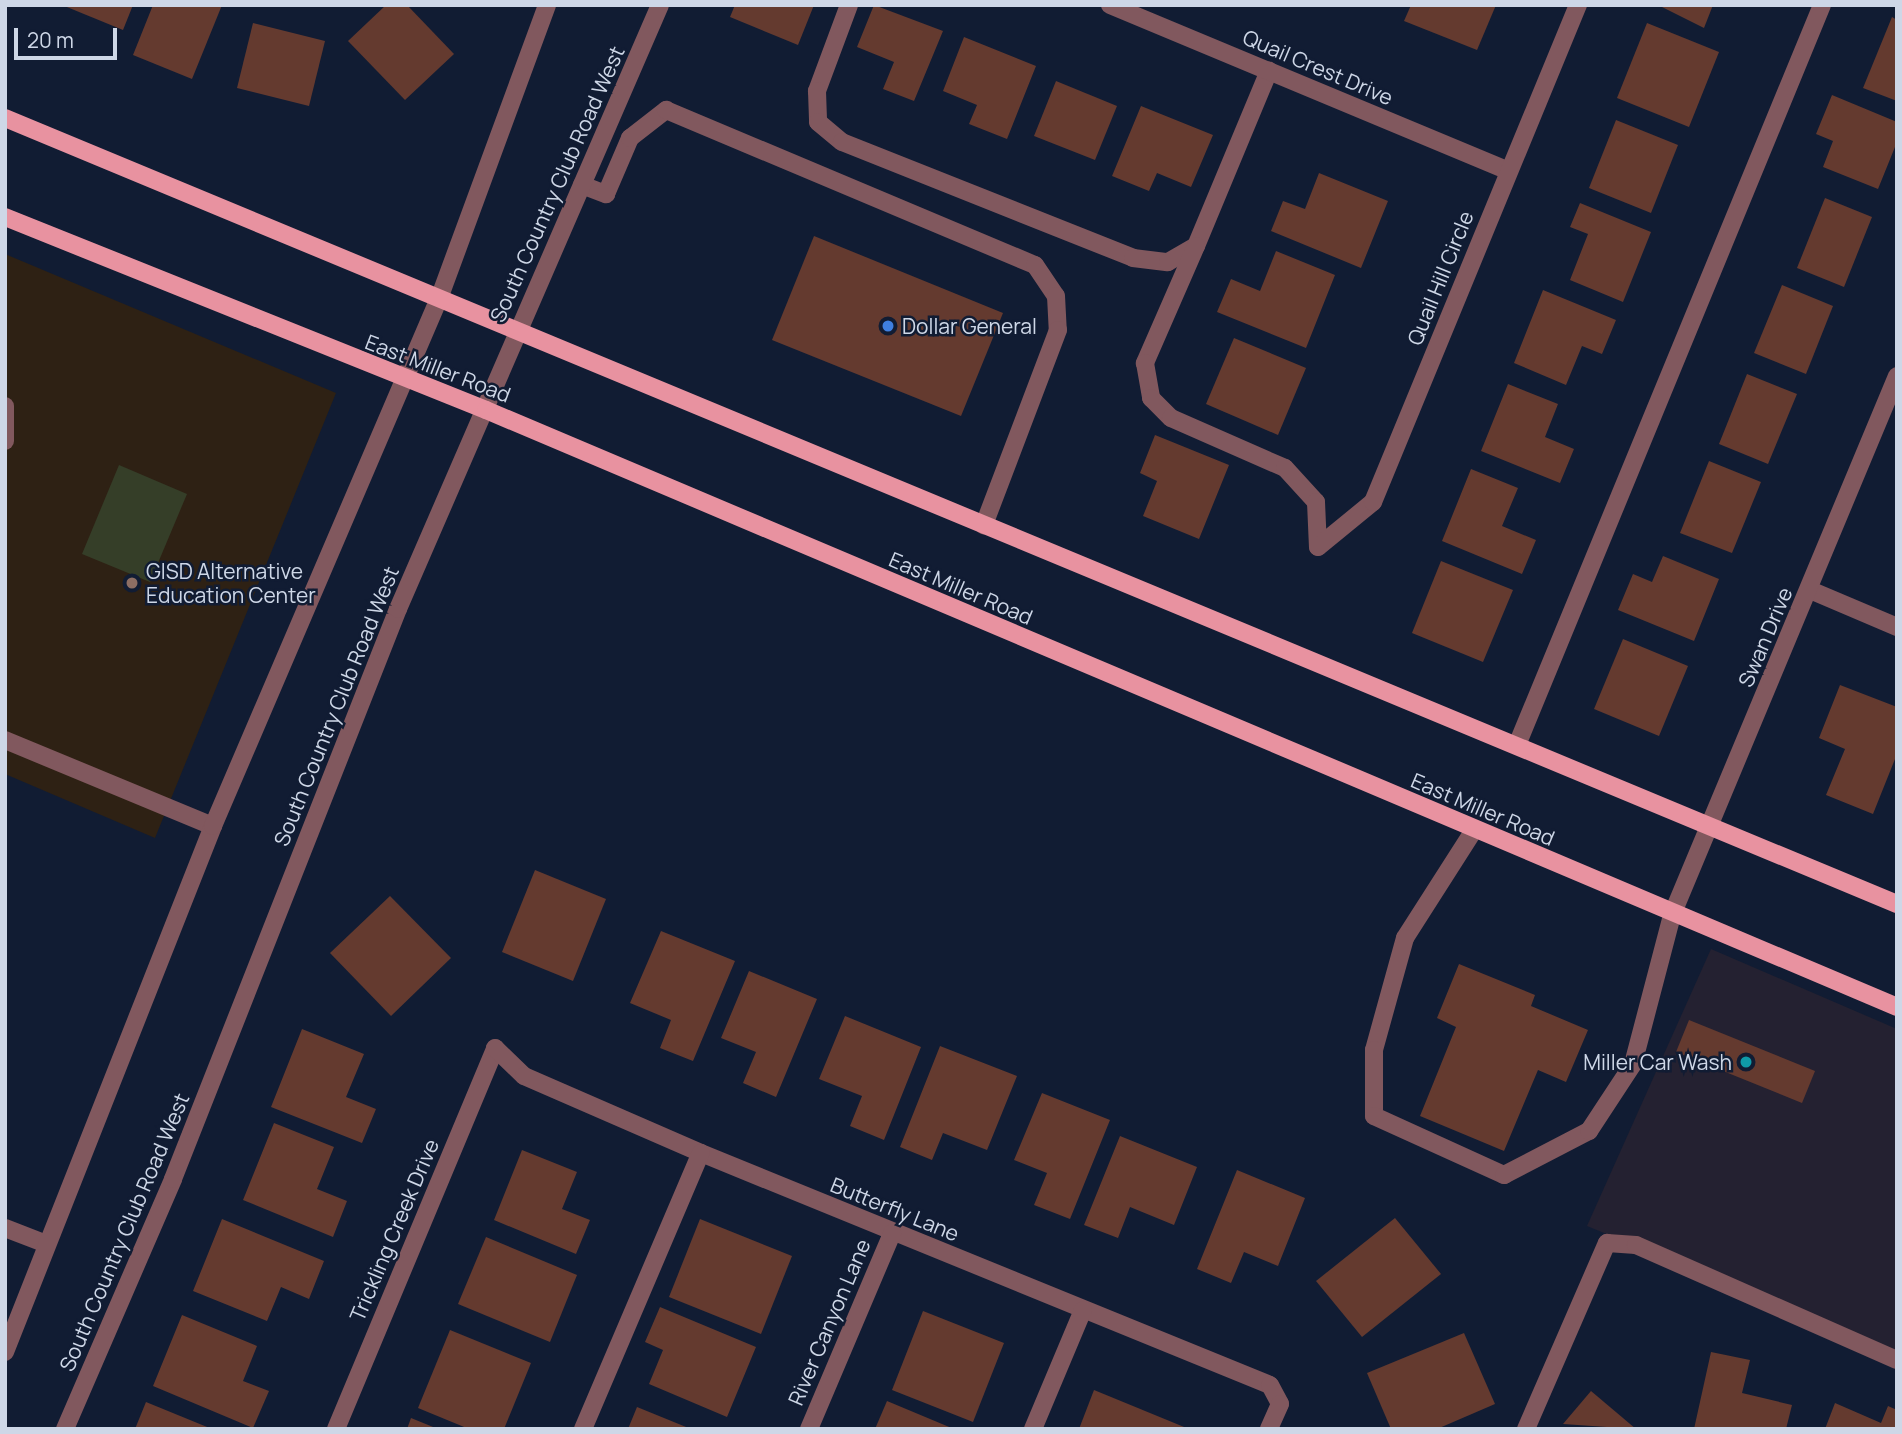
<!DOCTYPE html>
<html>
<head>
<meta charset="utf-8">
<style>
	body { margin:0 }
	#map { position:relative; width:1902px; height:1434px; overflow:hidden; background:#111c33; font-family:Manrope,sans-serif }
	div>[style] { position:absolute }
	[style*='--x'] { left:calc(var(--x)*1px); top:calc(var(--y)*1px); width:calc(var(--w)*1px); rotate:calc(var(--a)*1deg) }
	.commercial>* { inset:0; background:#242131 }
	.education>* { inset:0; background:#2e2114 }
	.green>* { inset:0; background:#353e28 }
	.building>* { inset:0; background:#643a2f }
	.minor>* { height:18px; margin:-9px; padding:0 9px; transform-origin:9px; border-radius:9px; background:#81585e }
	.major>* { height:18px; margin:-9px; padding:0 9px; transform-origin:9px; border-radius:9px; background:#e892a0 }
	.dots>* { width:19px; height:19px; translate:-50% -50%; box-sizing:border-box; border:4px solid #111c33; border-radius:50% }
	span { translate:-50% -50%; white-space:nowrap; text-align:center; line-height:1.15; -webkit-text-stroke:5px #111c33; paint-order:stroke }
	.street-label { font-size:21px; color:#ced7e7 }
	.poi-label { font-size:21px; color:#ced7e7 }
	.left { translate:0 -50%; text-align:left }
	.right { translate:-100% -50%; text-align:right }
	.frame { position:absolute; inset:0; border:7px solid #ced7e7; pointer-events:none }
	.scale { position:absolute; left:14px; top:28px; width:103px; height:32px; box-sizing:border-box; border:4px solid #ced7e7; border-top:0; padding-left:9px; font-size:21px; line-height:24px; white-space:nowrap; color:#ced7e7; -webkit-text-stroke:5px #111c33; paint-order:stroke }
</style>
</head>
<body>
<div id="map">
	<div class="commercial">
		<div style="clip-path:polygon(1711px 949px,1897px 1029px,1897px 1353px,1587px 1226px)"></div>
	</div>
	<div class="education">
		<div style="clip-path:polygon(5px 254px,336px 393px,155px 838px,5px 774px)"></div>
	</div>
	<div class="green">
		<div style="clip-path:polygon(119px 465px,187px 494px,150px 582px,82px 554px)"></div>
	</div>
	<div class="building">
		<div style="clip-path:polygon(62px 5px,133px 5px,123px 30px)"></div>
		<div style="clip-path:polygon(153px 5px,222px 5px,192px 79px,133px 55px)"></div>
		<div style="clip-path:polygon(386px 5px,407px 5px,454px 54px,405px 100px,348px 41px)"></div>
		<div style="clip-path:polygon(735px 5px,814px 5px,798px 45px,730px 17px)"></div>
		<div style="clip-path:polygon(874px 5px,943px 31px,914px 101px,883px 89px,894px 62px,857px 47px)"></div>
		<div style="clip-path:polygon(1411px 5px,1496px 5px,1477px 50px,1404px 21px)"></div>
		<div style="clip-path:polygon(1658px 5px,1713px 5px,1704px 28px)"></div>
		<div style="clip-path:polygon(1892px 17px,1897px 20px,1897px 101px,1863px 88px)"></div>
		<div style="clip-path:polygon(253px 23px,325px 41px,309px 106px,237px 88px)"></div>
		<div style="clip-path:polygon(1647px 23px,1719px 52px,1689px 127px,1617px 98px)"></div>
		<div style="clip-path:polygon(964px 37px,1036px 66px,1007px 139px,969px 124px,977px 105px,943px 91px)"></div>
		<div style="clip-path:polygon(1056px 81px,1117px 106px,1095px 160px,1034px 136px)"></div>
		<div style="clip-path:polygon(1832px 95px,1897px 122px,1897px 142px,1878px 189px,1823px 167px,1833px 141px,1816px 134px)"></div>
		<div style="clip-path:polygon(1141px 106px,1213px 135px,1191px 187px,1157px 173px,1149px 191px,1112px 176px)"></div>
		<div style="clip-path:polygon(1616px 120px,1678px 145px,1651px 213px,1589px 188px)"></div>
		<div style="clip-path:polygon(1319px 173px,1388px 201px,1361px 268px,1271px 231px,1283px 201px,1305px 209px)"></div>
		<div style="clip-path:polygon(1825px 198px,1872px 217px,1844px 287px,1797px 268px)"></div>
		<div style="clip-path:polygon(1580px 203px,1651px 232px,1623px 302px,1570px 280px,1588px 234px,1570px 227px)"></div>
		<div style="clip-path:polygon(814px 236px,1003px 313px,961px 416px,772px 340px)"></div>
		<div style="clip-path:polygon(1276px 251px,1335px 275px,1306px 348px,1217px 312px,1231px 279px,1260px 291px)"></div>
		<div style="clip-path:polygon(1782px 285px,1833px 306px,1806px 374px,1754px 353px)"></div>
		<div style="clip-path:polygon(1543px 290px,1616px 320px,1602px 354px,1582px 346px,1566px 385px,1514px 363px)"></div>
		<div style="clip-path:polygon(1234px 338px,1306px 368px,1278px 435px,1206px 404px)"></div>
		<div style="clip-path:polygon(1747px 374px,1797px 394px,1768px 464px,1719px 444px)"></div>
		<div style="clip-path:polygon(1508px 384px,1558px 404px,1545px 437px,1574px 449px,1560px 483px,1481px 451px)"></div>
		<div style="clip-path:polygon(1155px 435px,1229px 465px,1199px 539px,1143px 516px,1157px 481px,1140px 473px)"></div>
		<div style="clip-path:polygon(1709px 461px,1761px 482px,1732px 553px,1680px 533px)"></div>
		<div style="clip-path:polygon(1471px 469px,1518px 488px,1502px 526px,1536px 540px,1522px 574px,1442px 541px)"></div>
		<div style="clip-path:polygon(1663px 556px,1719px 579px,1694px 641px,1618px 610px,1633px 574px,1652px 582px)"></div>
		<div style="clip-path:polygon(1441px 561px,1513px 590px,1483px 662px,1412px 633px)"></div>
		<div style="clip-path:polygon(1623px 639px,1688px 666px,1659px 736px,1594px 709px)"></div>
		<div style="clip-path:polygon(1840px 685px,1897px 707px,1897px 754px,1873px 814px,1826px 795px,1845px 749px,1819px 738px)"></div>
		<div style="clip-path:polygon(535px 870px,606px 899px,573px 981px,502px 952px)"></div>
		<div style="clip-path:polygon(390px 896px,451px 958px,391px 1016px,330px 953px)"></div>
		<div style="clip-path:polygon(661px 931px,735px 961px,693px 1061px,660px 1048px,671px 1020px,630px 1003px)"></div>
		<div style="clip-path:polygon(1459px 964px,1535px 995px,1531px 1006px,1588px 1030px,1566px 1082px,1538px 1070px,1504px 1151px,1420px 1116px,1456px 1027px,1437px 1018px)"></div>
		<div style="clip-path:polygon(749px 971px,817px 999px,776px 1097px,743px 1083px,756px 1052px,721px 1038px)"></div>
		<div style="clip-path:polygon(845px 1016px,921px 1047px,884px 1140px,850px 1126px,862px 1096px,819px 1079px)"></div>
		<div style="clip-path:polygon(1689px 1020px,1815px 1071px,1802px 1103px,1676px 1052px)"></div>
		<div style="clip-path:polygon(302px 1029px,364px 1054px,346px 1097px,376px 1109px,362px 1143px,271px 1107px)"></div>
		<div style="clip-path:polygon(940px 1046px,1017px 1076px,987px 1150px,943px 1133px,932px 1160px,900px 1147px)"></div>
		<div style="clip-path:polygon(1042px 1093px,1110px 1120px,1070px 1219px,1034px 1205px,1047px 1173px,1014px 1160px)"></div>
		<div style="clip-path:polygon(274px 1123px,334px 1147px,317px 1189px,347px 1201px,333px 1237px,243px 1200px)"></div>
		<div style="clip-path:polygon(1120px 1136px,1197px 1167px,1174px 1225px,1130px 1207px,1118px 1238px,1084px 1225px)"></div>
		<div style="clip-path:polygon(522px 1150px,577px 1172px,562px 1209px,590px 1220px,576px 1254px,494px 1220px)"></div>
		<div style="clip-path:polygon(1237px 1170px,1305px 1198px,1278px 1266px,1244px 1252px,1231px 1283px,1197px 1269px)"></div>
		<div style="clip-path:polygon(1395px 1218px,1441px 1274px,1362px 1337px,1316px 1281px)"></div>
		<div style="clip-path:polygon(222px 1219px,324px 1261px,309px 1299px,281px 1287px,267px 1321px,193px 1291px)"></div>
		<div style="clip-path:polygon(700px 1219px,792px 1256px,761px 1334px,669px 1297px)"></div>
		<div style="clip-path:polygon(486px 1237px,577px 1275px,550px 1342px,458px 1304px)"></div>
		<div style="clip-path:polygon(660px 1307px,756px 1347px,727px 1417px,649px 1384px,663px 1350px,645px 1342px)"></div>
		<div style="clip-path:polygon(923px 1311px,1004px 1343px,973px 1422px,892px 1390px)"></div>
		<div style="clip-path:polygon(182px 1315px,257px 1346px,243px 1381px,269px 1391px,253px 1428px,153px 1386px)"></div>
		<div style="clip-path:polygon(450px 1330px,531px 1363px,504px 1429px,469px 1429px,418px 1408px)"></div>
		<div style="clip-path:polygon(1464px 1333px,1495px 1404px,1437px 1429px,1391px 1429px,1367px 1373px)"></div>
		<div style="clip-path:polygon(1711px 1352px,1750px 1360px,1742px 1393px,1792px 1405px,1786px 1429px,1694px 1429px)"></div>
		<div style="clip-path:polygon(1094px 1390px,1189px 1429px,1079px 1429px)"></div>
		<div style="clip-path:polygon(1591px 1391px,1636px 1429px,1563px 1424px)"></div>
		<div style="clip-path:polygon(887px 1401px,954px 1429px,875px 1429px)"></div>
		<div style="clip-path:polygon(146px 1402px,212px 1429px,135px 1429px)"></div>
		<div style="clip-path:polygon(1835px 1403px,1881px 1423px,1888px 1406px,1897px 1410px,1897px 1429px,1825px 1429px)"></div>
		<div style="clip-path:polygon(637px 1407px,691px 1429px,628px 1429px)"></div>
		<div style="clip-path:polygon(411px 1418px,438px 1429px,407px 1429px)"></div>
	</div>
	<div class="minor">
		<div style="--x:849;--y:5;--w:92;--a:110.4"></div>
		<div style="--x:817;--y:91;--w:31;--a:88"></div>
		<div style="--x:818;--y:122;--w:31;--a:40"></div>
		<div style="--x:842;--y:142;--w:313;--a:21.7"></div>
		<div style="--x:1133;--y:258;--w:35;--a:7"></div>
		<div style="--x:1168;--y:262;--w:32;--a:-30"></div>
		<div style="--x:1196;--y:246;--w:190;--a:-67.4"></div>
		<div style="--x:1110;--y:5;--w:431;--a:22.6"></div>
		<div style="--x:582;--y:185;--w:26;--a:21"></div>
		<div style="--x:606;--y:194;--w:61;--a:-66.8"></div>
		<div style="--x:630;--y:138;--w:46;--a:-37.9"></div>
		<div style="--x:666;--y:110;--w:400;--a:22.8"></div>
		<div style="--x:1035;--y:265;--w:37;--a:56"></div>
		<div style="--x:1056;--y:296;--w:34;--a:87"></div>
		<div style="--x:1058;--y:330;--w:209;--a:110.8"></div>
		<div style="--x:1196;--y:246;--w:128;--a:113.6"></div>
		<div style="--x:1145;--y:363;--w:36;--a:80"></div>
		<div style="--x:1151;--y:398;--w:28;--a:45"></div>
		<div style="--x:1171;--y:418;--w:124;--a:23.7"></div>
		<div style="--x:1285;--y:468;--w:46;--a:47.6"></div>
		<div style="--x:1316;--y:502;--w:45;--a:87.5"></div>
		<div style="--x:5;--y:406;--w:35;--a:90"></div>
		<div style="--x:1318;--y:547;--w:71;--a:-39.3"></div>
		<div style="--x:1373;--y:502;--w:538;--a:-67.59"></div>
		<div style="--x:1810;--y:590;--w:95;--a:23"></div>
		<div style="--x:5;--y:740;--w:225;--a:22.5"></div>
		<div style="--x:1517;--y:745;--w:800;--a:-67.6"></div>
		<div style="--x:1474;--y:830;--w:128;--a:122.6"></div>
		<div style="--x:1405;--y:938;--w:116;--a:105.5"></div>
		<div style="--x:1374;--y:1050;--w:66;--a:90"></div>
		<div style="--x:1374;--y:1116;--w:143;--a:24.4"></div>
		<div style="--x:1504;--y:1175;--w:96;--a:-27.4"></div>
		<div style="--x:1589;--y:1131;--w:80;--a:-56.7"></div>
		<div style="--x:1633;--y:1064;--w:154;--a:-75.3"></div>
		<div style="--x:1672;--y:915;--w:584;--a:-67.34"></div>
		<div style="--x:5;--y:1228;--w:42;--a:21"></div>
		<div style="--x:5;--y:1352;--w:566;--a:-68.42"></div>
		<div style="--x:213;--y:826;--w:577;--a:-66.81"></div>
		<div style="--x:440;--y:296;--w:310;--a:-69.8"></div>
		<div style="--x:65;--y:1429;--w:272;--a:-66.6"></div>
		<div style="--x:173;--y:1179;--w:613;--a:-68.46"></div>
		<div style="--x:398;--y:609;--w:658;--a:-66.55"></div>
		<div style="--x:336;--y:1429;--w:413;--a:-67.3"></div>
		<div style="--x:495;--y:1048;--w:40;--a:44"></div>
		<div style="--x:524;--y:1076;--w:193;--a:23.5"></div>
		<div style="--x:701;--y:1153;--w:614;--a:22.18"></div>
		<div style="--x:1270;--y:1385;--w:21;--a:62"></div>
		<div style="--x:1280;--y:1404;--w:27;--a:114"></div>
		<div style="--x:583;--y:1429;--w:300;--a:-66.9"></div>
		<div style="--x:809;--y:1429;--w:213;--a:-67"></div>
		<div style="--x:1033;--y:1429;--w:129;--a:-67.2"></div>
		<div style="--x:1526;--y:1429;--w:203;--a:-66.5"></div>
		<div style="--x:1607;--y:1243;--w:29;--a:4"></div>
		<div style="--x:1636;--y:1245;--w:285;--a:23.8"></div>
	</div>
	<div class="major">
		<div style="--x:5;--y:118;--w:2049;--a:22.56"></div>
		<div style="--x:5;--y:217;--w:518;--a:21.86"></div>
		<div style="--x:486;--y:410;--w:1532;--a:22.93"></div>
	</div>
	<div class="dots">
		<div style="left:888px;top:326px;background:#3f7fe0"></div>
		<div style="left:132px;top:583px;background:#8d6e63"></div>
		<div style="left:1746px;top:1062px;background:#0f9aa8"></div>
	</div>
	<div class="street-label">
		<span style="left:1318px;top:67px;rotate:23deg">Quail Crest Drive</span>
		<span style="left:557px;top:184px;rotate:-66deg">South Country Club Road West</span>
		<span style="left:1440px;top:278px;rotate:-68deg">Quail Hill Circle</span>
		<span style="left:438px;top:368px;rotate:21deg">East Miller Road</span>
		<span style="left:961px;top:588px;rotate:23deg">East Miller Road</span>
		<span style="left:1765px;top:637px;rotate:-67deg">Swan Drive</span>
		<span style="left:336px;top:706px;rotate:-68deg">South Country Club Road West</span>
		<span style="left:1483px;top:809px;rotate:23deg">East Miller Road</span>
		<span style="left:895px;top:1209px;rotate:22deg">Butterfly Lane</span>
		<span style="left:394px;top:1230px;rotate:-67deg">Trickling Creek Drive</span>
		<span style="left:124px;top:1232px;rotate:-67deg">South Country Club Road West</span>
		<span style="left:829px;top:1322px;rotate:-67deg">River Canyon Lane</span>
	</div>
	<div class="poi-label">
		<span class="left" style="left:902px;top:326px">Dollar General</span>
		<span class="left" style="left:146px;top:583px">GISD Alternative<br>Education Center</span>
		<span class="right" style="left:1732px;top:1062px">Miller Car Wash</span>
	</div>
	<div class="frame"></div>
	<div class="scale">20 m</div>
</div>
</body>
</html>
